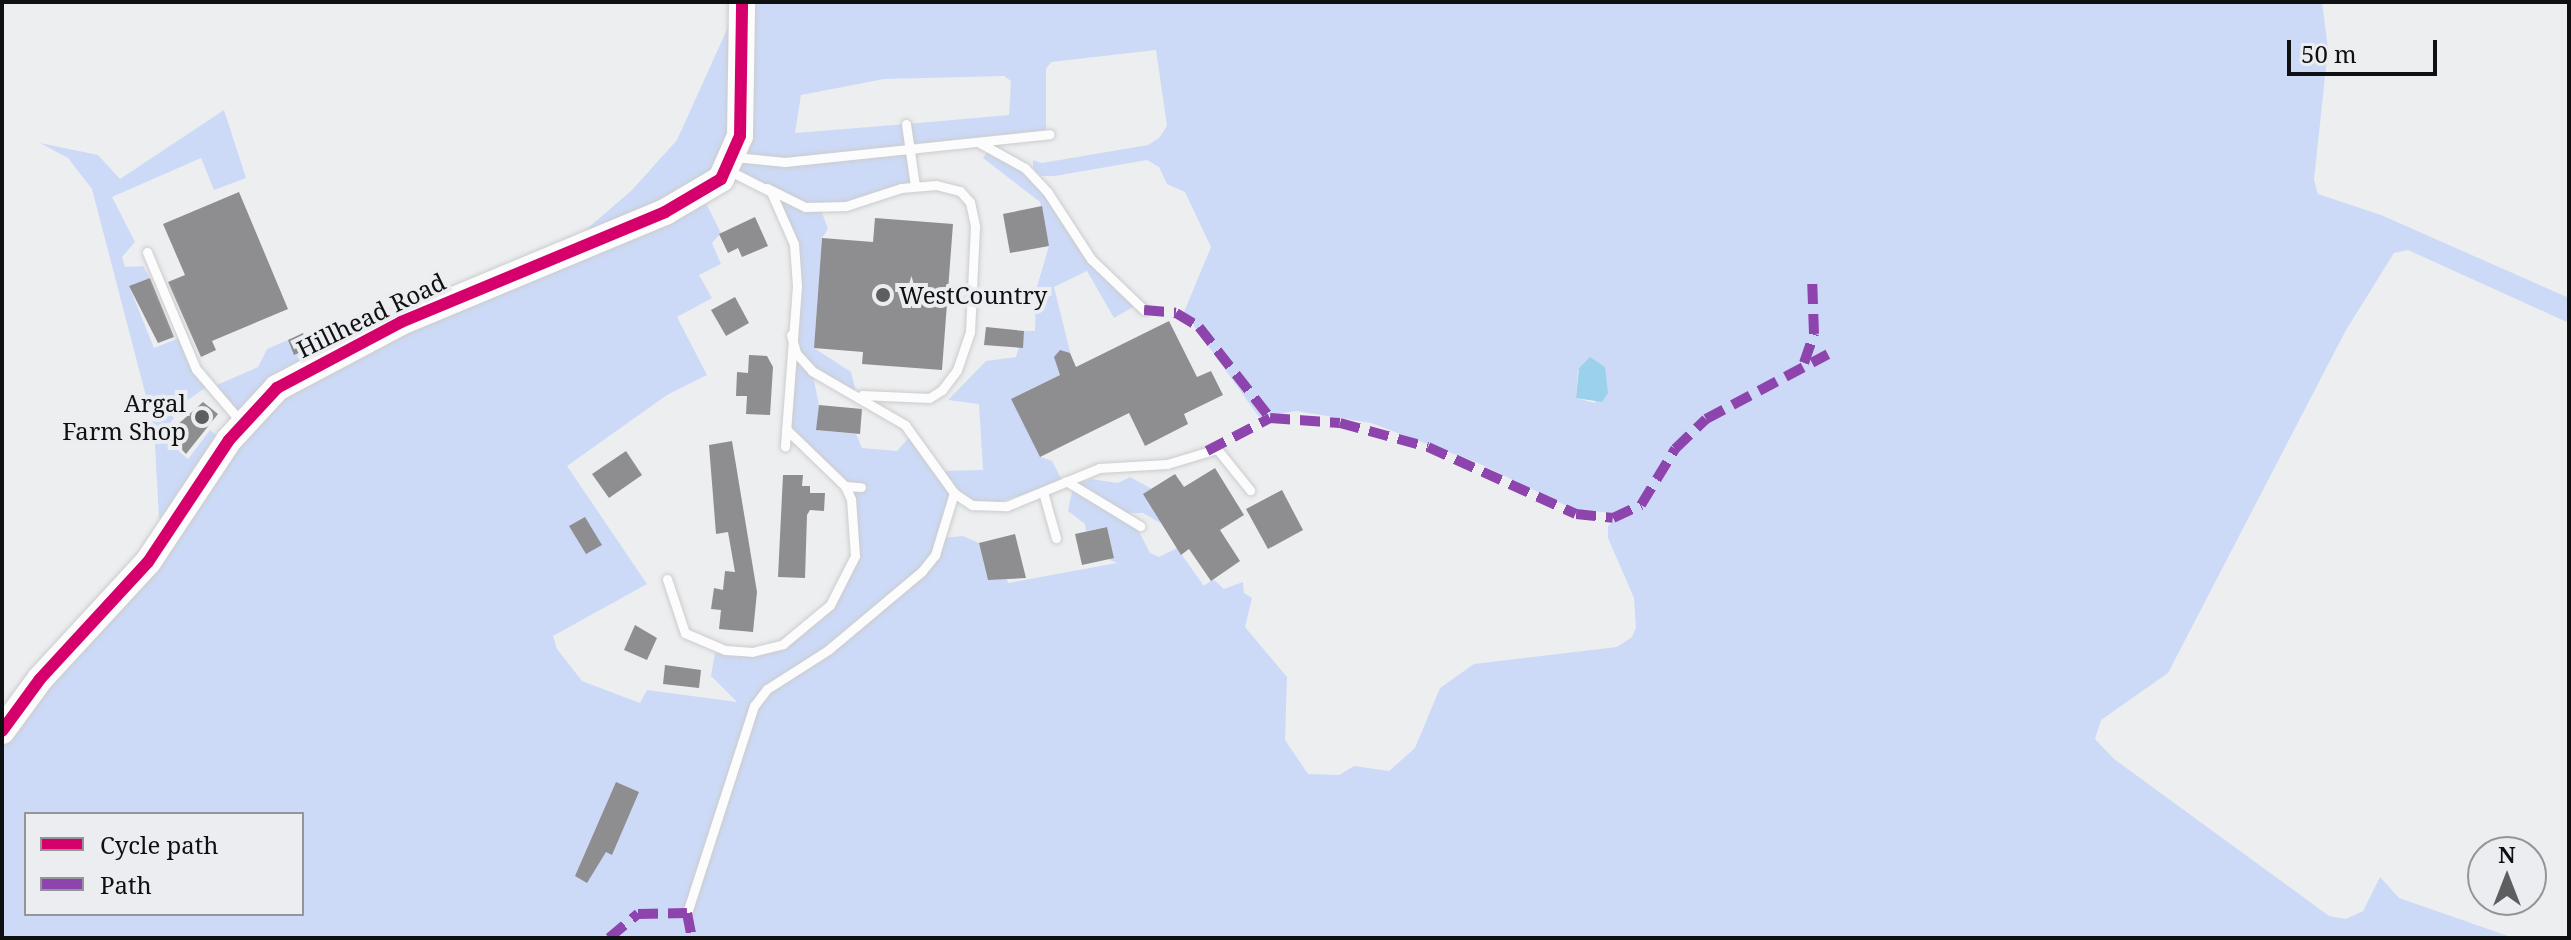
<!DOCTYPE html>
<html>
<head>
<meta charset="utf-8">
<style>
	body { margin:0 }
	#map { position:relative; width:2571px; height:940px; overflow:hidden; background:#edeef0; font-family:"Noto Serif",serif }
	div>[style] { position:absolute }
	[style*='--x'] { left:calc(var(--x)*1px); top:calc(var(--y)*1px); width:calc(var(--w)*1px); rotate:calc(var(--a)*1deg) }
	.green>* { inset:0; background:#cddaf7 }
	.water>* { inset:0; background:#9cd1ec }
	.building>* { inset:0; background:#8e8e90 }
	.roads { filter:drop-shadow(0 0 2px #cbcccd) drop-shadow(0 0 2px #cbcccd) }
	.lane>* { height:9px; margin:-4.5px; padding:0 4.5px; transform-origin:4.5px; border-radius:4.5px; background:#fcfcfd }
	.secondary>* { height:26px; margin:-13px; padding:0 13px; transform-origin:13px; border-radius:13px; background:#fcfcfd }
	.quiet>* { height:10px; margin-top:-5px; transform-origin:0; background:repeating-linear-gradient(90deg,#8e44ad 0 20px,transparent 0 30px) }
	.cycleway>* { height:12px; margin:-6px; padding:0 6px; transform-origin:6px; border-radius:6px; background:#d6006c }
	.dots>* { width:22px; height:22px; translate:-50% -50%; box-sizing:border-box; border:4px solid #ecedf1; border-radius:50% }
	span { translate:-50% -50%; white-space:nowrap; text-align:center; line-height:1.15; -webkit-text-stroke:8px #ecedf1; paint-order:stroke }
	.poi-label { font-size:24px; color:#0f1011 }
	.left { translate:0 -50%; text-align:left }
	.right { translate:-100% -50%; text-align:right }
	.street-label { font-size:24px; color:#0f1011 }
	.frame { position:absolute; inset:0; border:4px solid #0f1011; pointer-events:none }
	.legend { position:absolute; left:24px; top:812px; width:280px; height:104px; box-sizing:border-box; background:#ecedf1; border:2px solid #949597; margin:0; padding:10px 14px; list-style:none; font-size:24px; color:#0f1011 }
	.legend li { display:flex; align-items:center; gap:16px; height:40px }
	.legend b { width:40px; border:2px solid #949597 }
	.north { position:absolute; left:2467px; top:836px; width:80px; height:80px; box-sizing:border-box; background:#ecedf1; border:2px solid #949597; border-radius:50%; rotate:0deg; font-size:22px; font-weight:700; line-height:32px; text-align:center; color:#0f1011 }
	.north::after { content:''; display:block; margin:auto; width:28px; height:36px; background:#5d5e5f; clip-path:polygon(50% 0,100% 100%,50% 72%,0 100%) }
	.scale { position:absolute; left:2287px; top:40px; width:150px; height:36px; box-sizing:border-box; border:4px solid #0f1011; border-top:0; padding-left:10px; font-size:24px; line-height:28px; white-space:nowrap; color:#0f1011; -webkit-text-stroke:6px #ecedf1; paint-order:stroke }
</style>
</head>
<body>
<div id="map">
	<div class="green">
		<div style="clip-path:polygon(evenodd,743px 2px,2322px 2px,2328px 49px,2314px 180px,2318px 194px,2381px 215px,2569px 298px,2569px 323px,2408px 250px,2394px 253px,2346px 330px,2168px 673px,2101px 720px,2095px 739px,2114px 759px,2329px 916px,2346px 919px,2363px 911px,2380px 877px,2399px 898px,2514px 938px,2px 938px,2px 734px,267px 398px,702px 195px,721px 233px,712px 243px,721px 264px,699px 275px,712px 298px,677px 317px,707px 375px,667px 395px,567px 466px,647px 584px,553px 636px,557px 649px,582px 681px,640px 703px,647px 690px,737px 702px,711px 676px,715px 653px,769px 649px,817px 621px,852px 564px,848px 490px,786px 429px,797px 295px,789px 221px,779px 200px,729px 170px,743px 2px,1156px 50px,1167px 126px,1159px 138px,1148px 145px,1042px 163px,1033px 160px,1033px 168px,1041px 176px,1055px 176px,1147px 160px,1159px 167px,1167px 184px,1185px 192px,1211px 247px,1184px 312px,1259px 417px,1296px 411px,1371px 423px,1478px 463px,1573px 509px,1621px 514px,1608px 526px,1608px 538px,1634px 598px,1636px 628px,1632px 637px,1617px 647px,1474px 664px,1440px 688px,1415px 748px,1389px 771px,1354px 766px,1339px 775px,1308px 774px,1285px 740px,1287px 677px,1245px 627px,1252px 598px,1244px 593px,1243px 582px,1224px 589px,1213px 579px,1204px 586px,1177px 548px,1159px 557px,1150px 553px,1135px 524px,1073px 487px,1068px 511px,1085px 524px,1086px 531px,1107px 527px,1114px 557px,1108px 559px,1117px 563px,1008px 583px,1006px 575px,988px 580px,979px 543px,963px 536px,941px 538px,954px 493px,983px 507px,1063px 482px,1052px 461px,1041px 457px,1011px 399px,1074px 368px,1054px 287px,1087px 271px,1114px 318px,1135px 306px,1074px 236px,1036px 181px,992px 146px,983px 158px,1040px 202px,1049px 246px,1036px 290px,1035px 331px,1024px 331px,1016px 357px,986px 361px,948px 400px,979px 404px,983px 470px,940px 471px,913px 433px,897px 451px,862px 448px,856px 434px,817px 430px,819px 405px,812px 371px,854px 393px,855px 388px,851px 372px,814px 348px,822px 238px,828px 229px,821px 210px,915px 186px,906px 124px,795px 133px,801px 95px,884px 79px,1004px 76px,1011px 81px,1009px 115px,907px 124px,911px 144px,1046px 130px,1046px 69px,1051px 62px,1156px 50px,743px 2px,1578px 370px,1606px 377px,1595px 403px,1576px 398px,1578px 370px,743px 2px,26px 814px,302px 814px,302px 914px,26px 914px,26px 814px)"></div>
		<div style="clip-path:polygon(738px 5px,725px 169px,565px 248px,632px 190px,677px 140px)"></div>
		<div style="clip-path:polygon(224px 110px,246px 178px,214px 190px,201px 158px,112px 197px,135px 242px,122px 257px,125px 267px,143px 266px,150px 278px,129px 286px,154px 348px,182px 337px,208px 386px,169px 413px,174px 418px,161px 435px,188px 459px,210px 430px,226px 443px,172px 523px,159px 518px,154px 427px,92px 189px,68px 158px,40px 143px,98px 155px,120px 179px)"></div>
		<div style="clip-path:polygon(288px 340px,294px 354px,313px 347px,320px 361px,241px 422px,210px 388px,258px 367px,267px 349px)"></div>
		<div style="clip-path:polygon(1130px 477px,1152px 489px,1162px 524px,1143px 513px,1121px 513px,1074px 485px,1091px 479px,1118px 483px)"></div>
	</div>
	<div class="water">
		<div style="clip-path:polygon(1590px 357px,1605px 367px,1608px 393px,1602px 402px,1576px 398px,1579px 368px)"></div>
	</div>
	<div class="building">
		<div style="clip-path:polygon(239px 192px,288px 309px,212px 341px,216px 350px,201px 357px,168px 282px,185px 275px,163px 224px)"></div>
		<div style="clip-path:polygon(1042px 206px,1049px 246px,1010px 253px,1003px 214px)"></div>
		<div style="clip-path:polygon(755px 217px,768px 246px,742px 257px,738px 248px,728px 253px,719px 234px)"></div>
		<div style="clip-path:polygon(875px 218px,953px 224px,942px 370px,862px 364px,863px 352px,814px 348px,822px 238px,873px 242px)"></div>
		<div style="clip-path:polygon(150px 278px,174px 337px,158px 343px,129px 286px)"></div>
		<div style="clip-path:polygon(735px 297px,749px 323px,726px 336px,711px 310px)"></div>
		<div style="clip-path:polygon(1169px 321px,1197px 377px,1211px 371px,1223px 395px,1184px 414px,1188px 424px,1145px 446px,1129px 413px,1040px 457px,1011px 399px,1060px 375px,1054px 357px,1060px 350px,1070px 353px,1076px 367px)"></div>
		<div style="clip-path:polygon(986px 327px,1024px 331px,1023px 348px,984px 345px)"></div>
		<div style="clip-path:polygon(303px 333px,309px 348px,294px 355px,288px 340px)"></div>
		<div style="clip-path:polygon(749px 355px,767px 356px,773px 367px,770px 415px,746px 414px,747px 396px,736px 396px,737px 372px,748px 373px)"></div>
		<div style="clip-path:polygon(203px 402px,218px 414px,186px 454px,167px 434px)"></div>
		<div style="clip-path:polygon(819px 405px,862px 409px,860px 434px,816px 430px)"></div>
		<div style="clip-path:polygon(732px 441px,757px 592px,753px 632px,719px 629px,721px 610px,711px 609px,714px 588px,723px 590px,725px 571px,735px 572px,728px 532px,716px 534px,709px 445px)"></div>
		<div style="clip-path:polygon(626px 451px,642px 475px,609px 498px,592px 474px)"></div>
		<div style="clip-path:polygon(1215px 468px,1244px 515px,1220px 530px,1240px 561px,1211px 581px,1189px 549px,1181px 555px,1143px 494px,1175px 474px,1184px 487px)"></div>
		<div style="clip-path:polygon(783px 475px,803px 475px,802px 486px,810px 486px,810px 493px,825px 493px,824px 511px,810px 510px,807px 515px,805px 578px,778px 577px)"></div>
		<div style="clip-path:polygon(1282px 490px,1303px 530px,1268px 549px,1246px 509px)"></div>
		<div style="clip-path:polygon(585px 517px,602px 545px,586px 554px,569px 526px)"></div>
		<div style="clip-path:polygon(1107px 527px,1114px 558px,1082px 565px,1075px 534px)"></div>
		<div style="clip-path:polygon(1015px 534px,1026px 578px,988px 580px,979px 543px)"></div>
		<div style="clip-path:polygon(635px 625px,657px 638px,647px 660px,624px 650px)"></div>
		<div style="clip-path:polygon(665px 665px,701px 670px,699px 688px,663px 684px)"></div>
		<div style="clip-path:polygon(616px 782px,639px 792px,612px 855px,606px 852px,587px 883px,575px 876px)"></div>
	</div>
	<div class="roads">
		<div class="lane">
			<div style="--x:906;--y:124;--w:63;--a:81.7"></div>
			<div style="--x:978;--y:142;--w:54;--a:29"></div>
			<div style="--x:1025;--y:168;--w:34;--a:47"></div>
			<div style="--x:1048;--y:193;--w:79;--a:56.9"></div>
			<div style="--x:1091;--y:259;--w:74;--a:43.9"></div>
			<div style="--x:735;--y:157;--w:50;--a:5.7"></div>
			<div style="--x:785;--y:162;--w:266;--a:-6"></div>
			<div style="--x:728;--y:170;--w:48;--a:27.1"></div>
			<div style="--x:771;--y:192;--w:57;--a:66.1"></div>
			<div style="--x:794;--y:244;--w:42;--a:85.9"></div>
			<div style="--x:797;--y:286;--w:161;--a:94.3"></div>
			<div style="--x:767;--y:188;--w:42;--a:26.6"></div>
			<div style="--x:805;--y:207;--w:41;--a:-1.4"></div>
			<div style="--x:846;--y:206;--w:58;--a:-18.1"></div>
			<div style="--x:901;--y:188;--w:35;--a:-5"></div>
			<div style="--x:936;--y:185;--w:25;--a:14"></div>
			<div style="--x:960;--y:191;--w:15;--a:48"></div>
			<div style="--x:970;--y:202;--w:25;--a:78"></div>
			<div style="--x:975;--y:226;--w:106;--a:92.7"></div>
			<div style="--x:970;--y:332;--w:40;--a:108.9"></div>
			<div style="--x:957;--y:370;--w:25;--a:127"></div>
			<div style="--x:942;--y:390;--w:15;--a:148"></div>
			<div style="--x:929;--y:398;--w:67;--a:-177.4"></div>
			<div style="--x:147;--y:252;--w:127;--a:67.3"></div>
			<div style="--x:196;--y:369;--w:71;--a:49.6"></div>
			<div style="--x:791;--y:335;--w:19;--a:74"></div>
			<div style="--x:796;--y:353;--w:24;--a:48"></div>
			<div style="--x:812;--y:371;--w:108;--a:30.1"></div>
			<div style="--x:905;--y:425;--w:84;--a:54.2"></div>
			<div style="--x:954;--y:493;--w:22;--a:34"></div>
			<div style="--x:972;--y:505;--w:35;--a:2"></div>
			<div style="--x:1007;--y:506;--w:100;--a:-22.4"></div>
			<div style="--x:1099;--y:468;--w:68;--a:-3.4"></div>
			<div style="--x:1167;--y:464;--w:52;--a:-16.7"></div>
			<div style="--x:1217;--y:449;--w:53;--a:51.2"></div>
			<div style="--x:1066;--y:481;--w:87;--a:31.3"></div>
			<div style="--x:845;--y:486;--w:16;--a:4"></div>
			<div style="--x:1043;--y:492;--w:48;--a:74.2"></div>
			<div style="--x:667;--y:579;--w:57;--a:71.6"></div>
			<div style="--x:685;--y:633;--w:43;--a:23"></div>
			<div style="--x:725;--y:650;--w:27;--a:4"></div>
			<div style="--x:752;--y:652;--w:32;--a:-14"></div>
			<div style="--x:783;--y:644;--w:61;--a:-39.7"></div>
			<div style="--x:830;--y:605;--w:55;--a:-63"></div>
			<div style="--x:855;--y:556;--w:57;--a:-94"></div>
			<div style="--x:851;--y:499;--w:14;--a:-115"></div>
			<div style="--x:845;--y:486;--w:82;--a:-136"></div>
			<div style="--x:687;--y:913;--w:218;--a:-72.1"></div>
			<div style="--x:754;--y:706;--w:21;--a:-53"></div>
			<div style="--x:767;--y:689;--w:72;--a:-32.6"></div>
			<div style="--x:828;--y:650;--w:123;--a:-40"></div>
			<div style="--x:922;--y:571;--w:21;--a:-51"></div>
			<div style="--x:935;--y:555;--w:65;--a:-73"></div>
		</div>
		<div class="secondary">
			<div style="--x:2;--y:731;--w:64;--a:-53.8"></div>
			<div style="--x:40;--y:679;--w:159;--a:-47.3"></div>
			<div style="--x:148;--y:562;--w:146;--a:-56.4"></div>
			<div style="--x:229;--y:440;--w:71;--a:-47.3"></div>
			<div style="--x:277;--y:388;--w:140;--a:-28"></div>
			<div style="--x:401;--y:322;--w:286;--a:-22.6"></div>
			<div style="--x:665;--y:212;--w:65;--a:-30.5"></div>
			<div style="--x:721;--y:179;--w:47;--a:-66.2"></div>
			<div style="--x:740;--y:136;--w:134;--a:-89.1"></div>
		</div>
	</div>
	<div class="quiet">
		<div style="--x:1144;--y:310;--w:32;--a:5"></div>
		<div style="--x:1176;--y:313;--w:27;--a:31"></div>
		<div style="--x:1199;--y:327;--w:115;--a:52"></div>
		<div style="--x:1804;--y:363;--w:31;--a:-71"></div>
		<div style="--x:1814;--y:334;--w:58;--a:-92"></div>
		<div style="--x:1207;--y:451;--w:71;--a:-27.6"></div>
		<div style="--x:1270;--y:418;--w:70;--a:4.1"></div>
		<div style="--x:1340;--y:423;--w:91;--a:15.3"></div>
		<div style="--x:1428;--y:447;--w:162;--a:24.4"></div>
		<div style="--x:1576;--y:514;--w:37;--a:6"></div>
		<div style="--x:1613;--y:518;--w:31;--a:-25"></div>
		<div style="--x:1641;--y:505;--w:66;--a:-58.7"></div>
		<div style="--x:1675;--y:449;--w:43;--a:-44.1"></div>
		<div style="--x:1706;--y:419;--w:138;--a:-28"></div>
		<div style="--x:687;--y:913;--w:25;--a:79"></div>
		<div style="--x:609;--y:938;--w:38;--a:-40"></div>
		<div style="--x:638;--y:914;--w:49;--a:-1.2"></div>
	</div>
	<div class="cycleway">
		<div style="--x:2;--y:731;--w:64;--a:-53.8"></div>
		<div style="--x:40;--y:679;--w:159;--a:-47.3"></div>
		<div style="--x:148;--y:562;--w:146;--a:-56.4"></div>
		<div style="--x:229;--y:440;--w:71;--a:-47.3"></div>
		<div style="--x:277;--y:388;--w:140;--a:-28"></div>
		<div style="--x:401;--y:322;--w:286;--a:-22.6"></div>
		<div style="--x:665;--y:212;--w:65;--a:-30.5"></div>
		<div style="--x:721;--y:179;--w:47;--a:-66.2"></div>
		<div style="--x:740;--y:136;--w:134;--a:-89.1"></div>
	</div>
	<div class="dots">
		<div style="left:883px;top:295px;background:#5d5e5f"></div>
		<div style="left:202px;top:417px;background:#5d5e5f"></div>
	</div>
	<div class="poi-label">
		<span class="left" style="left:899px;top:295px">WestCountry</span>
		<span class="right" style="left:186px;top:417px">Argal<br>Farm Shop</span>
	</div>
	<div class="street-label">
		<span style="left:371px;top:315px;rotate:-26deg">Hillhead Road</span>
	</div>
	<div class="frame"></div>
	<ul class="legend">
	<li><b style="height:10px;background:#d6006c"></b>Cycle path</li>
	<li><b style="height:10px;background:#8e44ad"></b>Path</li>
	</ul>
	<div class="north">N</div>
	<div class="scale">50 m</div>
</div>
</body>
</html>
